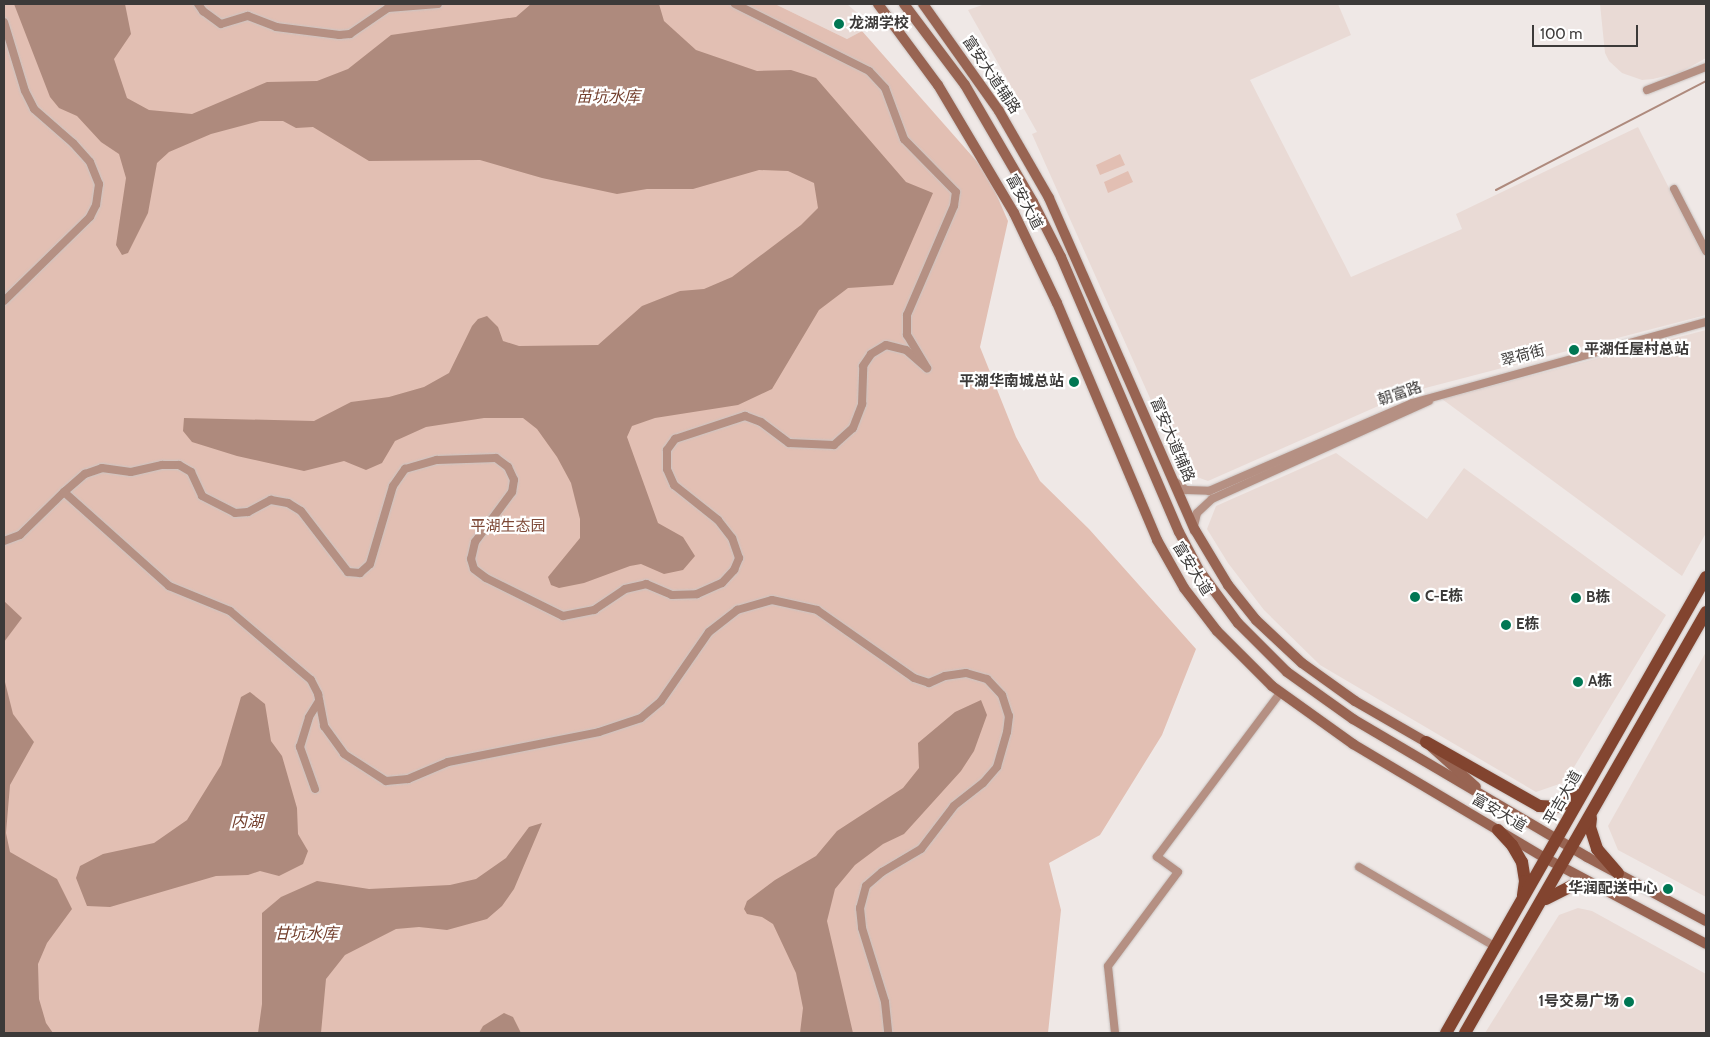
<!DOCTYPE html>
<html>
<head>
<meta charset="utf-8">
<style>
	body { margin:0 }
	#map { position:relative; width:1710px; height:1037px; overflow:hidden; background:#efe8e6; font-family:Cabin,"Noto Sans SC",sans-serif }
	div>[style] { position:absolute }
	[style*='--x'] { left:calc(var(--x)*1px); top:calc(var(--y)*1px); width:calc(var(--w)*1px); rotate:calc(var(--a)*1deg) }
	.built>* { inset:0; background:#e9dad5 }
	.green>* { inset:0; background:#e2bfb3 }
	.water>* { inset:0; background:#ae8a7d }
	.stream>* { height:2px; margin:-1px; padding:0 1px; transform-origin:1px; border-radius:1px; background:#ae8a7d }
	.roads { filter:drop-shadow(0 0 1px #cbc5c3) drop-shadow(0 0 1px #cbc5c3) }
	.minor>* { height:8px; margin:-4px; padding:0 4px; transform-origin:4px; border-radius:4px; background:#b59083 }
	.secondary>* { height:10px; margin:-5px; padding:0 5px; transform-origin:5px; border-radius:5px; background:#986452 }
	.primary>* { height:12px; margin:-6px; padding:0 6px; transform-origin:6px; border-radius:6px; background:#82442f }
	.dots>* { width:14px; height:14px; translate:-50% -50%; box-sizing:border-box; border:2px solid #fff; border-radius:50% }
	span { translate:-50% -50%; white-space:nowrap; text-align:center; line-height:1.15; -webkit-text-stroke:4.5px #fff; paint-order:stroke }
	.poi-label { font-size:15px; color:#3c3a39; font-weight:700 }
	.left { translate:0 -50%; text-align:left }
	.right { translate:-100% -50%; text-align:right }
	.street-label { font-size:15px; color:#3c3a39 }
	.park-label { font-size:15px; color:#7d4836 }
	.water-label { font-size:16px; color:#74402e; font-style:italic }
	.frame { position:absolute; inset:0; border:5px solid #3c3a39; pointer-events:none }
	.scale { position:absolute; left:1532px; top:25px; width:106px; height:22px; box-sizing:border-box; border:2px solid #3c3a39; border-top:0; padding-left:6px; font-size:15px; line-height:18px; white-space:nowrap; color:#3c3a39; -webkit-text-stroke:4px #fff; paint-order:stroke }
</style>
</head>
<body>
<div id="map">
	<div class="built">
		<div style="clip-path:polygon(775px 4px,847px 4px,862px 17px,862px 31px,847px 39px)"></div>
		<div style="clip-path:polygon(985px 4px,1338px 4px,1351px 35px,1250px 80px,1351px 277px,1462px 229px,1456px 214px,1638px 127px,1706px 261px,1706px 315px,1410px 392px,1208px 481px,1183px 472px,1032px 134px,1037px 132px,968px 10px)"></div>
		<div style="clip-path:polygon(1600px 4px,1706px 4px,1706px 58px,1681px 72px,1653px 79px,1642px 80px,1622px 73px,1609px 61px,1605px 53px)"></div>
		<div style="clip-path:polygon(1706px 330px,1706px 533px,1682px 576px,1442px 399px)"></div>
		<div style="clip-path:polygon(1336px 453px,1427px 519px,1464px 468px,1666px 615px,1565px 782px,1536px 792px,1320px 665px,1264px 610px,1228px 563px,1207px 529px,1216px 506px)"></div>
		<div style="clip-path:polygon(1706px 652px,1706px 897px,1618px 850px,1608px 826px)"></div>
		<div style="clip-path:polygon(1578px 908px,1592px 911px,1706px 974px,1706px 1033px,1485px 1033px,1559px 915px)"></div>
	</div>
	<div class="green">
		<div style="clip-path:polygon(4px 4px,775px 4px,847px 39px,862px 31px,987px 173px,1008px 221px,980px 347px,1016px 437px,1040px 481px,1089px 529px,1196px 649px,1162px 735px,1100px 835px,1049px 863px,1061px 910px,1048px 1033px,4px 1033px)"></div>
		<div style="clip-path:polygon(1120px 154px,1125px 165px,1100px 175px,1096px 165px)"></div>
		<div style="clip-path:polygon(1128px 171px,1133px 182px,1108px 193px,1104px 182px)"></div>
	</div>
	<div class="water">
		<div style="clip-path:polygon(14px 4px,125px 4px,131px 34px,114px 59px,127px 98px,149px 110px,192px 114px,267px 82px,317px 81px,348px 69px,391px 35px,516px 17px,531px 4px,659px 4px,664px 21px,696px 50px,757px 71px,791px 70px,816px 78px,906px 182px,933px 193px,893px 285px,848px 288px,819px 310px,772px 389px,738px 405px,655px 418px,632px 426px,627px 437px,658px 523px,683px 537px,695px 556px,683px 570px,664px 574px,641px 564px,630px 566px,584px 583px,559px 588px,551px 585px,548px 577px,580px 538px,580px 519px,571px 483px,557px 457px,537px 429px,523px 418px,484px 418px,426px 427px,395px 441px,382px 463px,366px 470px,344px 461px,304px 471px,237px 456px,192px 442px,183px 431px,184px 418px,314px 421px,351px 402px,389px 397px,424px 387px,449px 373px,472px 326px,478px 319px,487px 316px,498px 327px,503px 341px,519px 346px,598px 345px,642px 306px,680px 291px,704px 289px,732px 277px,801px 225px,818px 208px,814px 183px,788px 171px,759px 170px,693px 189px,647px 189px,617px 194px,542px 178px,480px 160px,369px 161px,313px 127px,296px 128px,283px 121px,260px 121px,211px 134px,169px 152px,157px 163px,148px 213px,128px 253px,122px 255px,116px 245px,126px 178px,119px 154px,101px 142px,77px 116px,59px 108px,50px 97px)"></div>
		<div style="clip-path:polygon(4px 601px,22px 618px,4px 642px)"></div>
		<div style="clip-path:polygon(4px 678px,13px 714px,34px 742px,10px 785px,6px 833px,10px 852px,57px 879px,72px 909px,47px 943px,38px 964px,39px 999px,46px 1023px,53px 1033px,4px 1033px)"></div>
		<div style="clip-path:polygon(250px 692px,265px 704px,271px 741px,282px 756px,297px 808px,298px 834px,308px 851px,303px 864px,279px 876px,260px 871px,248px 875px,216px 876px,110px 907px,87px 906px,76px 878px,80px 866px,103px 854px,154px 843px,187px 820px,221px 765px,241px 697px)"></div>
		<div style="clip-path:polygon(981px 700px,987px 715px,974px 751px,961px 771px,904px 834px,883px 844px,855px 865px,835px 889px,827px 921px,853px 1033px,800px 1033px,803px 1008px,796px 973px,773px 924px,762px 917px,747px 914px,744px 909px,747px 901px,775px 880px,816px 856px,837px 831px,903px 788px,919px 768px,918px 743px,955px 712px)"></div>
		<div style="clip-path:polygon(542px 823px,514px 889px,502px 906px,487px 919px,447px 930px,419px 927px,396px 929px,345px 955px,326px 979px,321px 1033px,258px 1033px,262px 1004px,262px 913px,281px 897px,317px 881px,369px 889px,450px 885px,476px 879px,506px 858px,529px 827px)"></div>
		<div style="clip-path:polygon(504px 1013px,513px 1017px,521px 1033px,479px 1033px,483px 1026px)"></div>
	</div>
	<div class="stream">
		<div style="--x:1496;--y:190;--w:237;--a:-27.4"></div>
	</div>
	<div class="roads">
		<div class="minor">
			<div style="--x:198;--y:4;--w:9;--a:54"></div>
			<div style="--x:203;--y:11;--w:22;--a:36"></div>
			<div style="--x:221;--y:24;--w:28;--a:-17"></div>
			<div style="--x:248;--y:16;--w:30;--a:21"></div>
			<div style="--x:276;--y:27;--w:64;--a:7.2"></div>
			<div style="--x:339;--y:35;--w:11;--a:-5"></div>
			<div style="--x:350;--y:34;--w:46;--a:-34.4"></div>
			<div style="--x:388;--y:8;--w:50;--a:-4.6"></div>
			<div style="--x:4;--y:22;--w:72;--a:73.1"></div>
			<div style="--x:25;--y:91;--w:20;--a:63"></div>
			<div style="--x:34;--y:109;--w:52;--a:41.1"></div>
			<div style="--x:73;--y:143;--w:25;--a:48"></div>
			<div style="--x:90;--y:162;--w:24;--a:68"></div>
			<div style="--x:99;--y:184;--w:21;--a:98"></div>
			<div style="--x:96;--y:205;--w:13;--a:117"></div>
			<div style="--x:90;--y:217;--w:120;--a:135.7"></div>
			<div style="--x:1647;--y:90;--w:63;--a:-21.3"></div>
			<div style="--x:1674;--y:189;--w:70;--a:62.7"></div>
			<div style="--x:1174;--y:481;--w:15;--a:37"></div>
			<div style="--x:1186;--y:490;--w:23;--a:2"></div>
			<div style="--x:1209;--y:491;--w:221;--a:-23.4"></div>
			<div style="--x:1412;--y:403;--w:305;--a:-15.4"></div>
			<div style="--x:64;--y:492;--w:28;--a:-41"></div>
			<div style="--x:85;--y:474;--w:18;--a:-19"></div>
			<div style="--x:102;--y:468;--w:29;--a:8"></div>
			<div style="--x:131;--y:472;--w:32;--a:-13"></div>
			<div style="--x:162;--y:465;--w:17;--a:0"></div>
			<div style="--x:179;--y:465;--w:14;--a:30"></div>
			<div style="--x:191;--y:472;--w:26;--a:65"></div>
			<div style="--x:202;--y:496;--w:37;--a:27"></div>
			<div style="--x:235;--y:513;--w:13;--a:-4"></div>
			<div style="--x:248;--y:512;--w:26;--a:-28"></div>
			<div style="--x:271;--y:500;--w:17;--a:10"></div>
			<div style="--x:288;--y:503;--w:15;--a:32"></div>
			<div style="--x:301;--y:511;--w:77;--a:52.4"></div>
			<div style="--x:348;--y:572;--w:12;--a:5"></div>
			<div style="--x:360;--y:573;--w:13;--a:-42"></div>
			<div style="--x:370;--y:564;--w:81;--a:-73.6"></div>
			<div style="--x:393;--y:486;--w:21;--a:-55"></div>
			<div style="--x:405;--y:469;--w:33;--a:-16"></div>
			<div style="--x:437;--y:460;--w:59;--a:-1.9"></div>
			<div style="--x:496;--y:458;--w:15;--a:37"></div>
			<div style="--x:508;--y:467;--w:14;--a:65"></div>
			<div style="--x:514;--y:480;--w:12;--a:99"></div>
			<div style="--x:512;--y:492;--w:62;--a:126.5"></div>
			<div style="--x:475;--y:542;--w:17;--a:103"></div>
			<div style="--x:471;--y:559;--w:10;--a:73"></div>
			<div style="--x:474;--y:569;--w:15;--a:37"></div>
			<div style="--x:486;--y:578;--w:86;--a:26.3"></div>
			<div style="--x:563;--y:616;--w:32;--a:-11"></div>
			<div style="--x:594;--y:610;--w:37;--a:-34"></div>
			<div style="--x:625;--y:589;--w:22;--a:-13"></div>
			<div style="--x:646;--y:584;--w:28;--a:23"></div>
			<div style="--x:672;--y:595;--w:25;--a:-2"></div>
			<div style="--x:697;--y:594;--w:27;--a:-24"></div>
			<div style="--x:722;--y:583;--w:18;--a:-47"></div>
			<div style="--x:734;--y:570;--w:13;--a:-67"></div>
			<div style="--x:739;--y:558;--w:21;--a:-109"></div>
			<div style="--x:732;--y:538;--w:23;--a:-128"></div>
			<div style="--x:718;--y:520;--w:56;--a:-141.5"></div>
			<div style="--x:674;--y:485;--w:17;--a:-114"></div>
			<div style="--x:667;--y:469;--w:19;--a:-90"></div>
			<div style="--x:667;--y:450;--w:14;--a:-54"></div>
			<div style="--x:675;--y:439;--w:74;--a:-18.2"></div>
			<div style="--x:745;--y:416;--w:17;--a:21"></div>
			<div style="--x:761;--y:422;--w:35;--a:37"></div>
			<div style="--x:789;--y:443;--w:45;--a:2.5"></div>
			<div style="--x:834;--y:445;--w:25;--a:-42"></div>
			<div style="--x:853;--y:428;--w:26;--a:-69"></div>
			<div style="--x:862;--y:404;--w:38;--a:-88"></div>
			<div style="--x:863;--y:366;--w:14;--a:-56"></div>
			<div style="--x:871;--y:354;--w:17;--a:-31"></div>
			<div style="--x:886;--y:345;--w:21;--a:14"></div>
			<div style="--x:906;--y:350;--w:28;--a:41"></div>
			<div style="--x:927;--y:368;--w:39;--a:-121"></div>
			<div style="--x:907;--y:335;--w:20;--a:-90"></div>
			<div style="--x:907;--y:315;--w:119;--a:-66.7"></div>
			<div style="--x:954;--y:206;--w:14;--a:-82"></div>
			<div style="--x:956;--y:192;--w:74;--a:-134.5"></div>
			<div style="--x:904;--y:139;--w:54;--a:-110.4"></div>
			<div style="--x:885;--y:88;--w:23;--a:-133"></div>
			<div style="--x:869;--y:71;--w:150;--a:-153.4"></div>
			<div style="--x:1194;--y:526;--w:13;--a:-77"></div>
			<div style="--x:1197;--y:513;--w:21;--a:-43"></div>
			<div style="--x:1212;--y:499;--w:238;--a:-24.3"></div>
			<div style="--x:4;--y:541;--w:17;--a:-21"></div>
			<div style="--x:20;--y:535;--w:62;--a:-44.3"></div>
			<div style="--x:64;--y:492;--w:141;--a:41.8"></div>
			<div style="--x:169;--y:586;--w:66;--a:22.3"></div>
			<div style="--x:230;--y:611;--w:106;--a:40.4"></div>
			<div style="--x:311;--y:680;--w:16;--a:63"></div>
			<div style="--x:318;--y:694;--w:33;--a:79"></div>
			<div style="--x:324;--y:726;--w:34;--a:54"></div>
			<div style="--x:344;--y:754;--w:50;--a:32.7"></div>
			<div style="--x:386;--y:781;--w:22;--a:-5"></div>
			<div style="--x:408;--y:779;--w:43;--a:-23"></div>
			<div style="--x:448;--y:762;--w:154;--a:-11.2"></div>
			<div style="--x:599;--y:732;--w:44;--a:-18.4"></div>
			<div style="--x:641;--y:718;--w:26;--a:-40"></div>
			<div style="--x:661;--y:701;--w:84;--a:-55.2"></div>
			<div style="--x:709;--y:632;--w:36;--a:-38"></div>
			<div style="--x:737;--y:610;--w:36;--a:-16"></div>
			<div style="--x:772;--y:600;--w:46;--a:12.5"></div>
			<div style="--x:817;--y:610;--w:118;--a:35"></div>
			<div style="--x:914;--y:678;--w:16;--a:18"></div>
			<div style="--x:929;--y:683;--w:17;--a:-24"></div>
			<div style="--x:945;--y:676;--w:21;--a:-8"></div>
			<div style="--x:966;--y:673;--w:22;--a:16"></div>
			<div style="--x:987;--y:679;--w:22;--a:47"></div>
			<div style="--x:1002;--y:695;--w:22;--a:72"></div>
			<div style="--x:1009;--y:716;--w:16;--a:97"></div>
			<div style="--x:1007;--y:732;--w:36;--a:106"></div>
			<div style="--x:997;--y:767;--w:21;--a:131"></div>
			<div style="--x:983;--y:783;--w:37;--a:142"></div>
			<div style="--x:954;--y:806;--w:54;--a:127.5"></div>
			<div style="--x:921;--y:849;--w:45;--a:149.5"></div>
			<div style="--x:882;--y:872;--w:21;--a:139"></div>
			<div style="--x:866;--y:886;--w:23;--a:105"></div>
			<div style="--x:860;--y:908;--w:20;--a:84"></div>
			<div style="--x:862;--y:928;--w:77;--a:72.7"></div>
			<div style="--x:885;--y:1002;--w:31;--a:84"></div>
			<div style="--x:315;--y:789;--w:45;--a:-109.7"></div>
			<div style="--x:300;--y:747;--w:31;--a:-73"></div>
			<div style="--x:309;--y:717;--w:19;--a:-58"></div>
			<div style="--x:1359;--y:867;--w:159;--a:30.3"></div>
			<div style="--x:1115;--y:1033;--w:67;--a:-96"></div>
			<div style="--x:1108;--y:966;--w:117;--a:-53.3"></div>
			<div style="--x:1178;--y:872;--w:26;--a:-144"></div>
			<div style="--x:1157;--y:857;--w:205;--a:-53.1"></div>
		</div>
		<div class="secondary">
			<div style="--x:878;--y:4;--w:101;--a:53.5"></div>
			<div style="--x:938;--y:85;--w:149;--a:59.3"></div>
			<div style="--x:1014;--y:213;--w:100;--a:64.5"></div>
			<div style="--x:1057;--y:303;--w:257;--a:67.1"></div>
			<div style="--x:1157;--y:540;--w:55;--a:60.6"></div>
			<div style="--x:1184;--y:588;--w:54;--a:52.5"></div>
			<div style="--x:1217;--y:631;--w:78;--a:45"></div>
			<div style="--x:1272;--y:686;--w:100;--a:35.6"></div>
			<div style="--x:1353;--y:744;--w:226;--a:30.7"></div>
			<div style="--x:1547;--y:859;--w:180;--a:28.1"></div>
			<div style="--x:904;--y:4;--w:101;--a:53"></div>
			<div style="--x:965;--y:85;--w:135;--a:59.8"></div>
			<div style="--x:1033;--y:202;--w:62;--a:63"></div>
			<div style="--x:1061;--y:257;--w:299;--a:66.8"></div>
			<div style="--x:1179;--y:532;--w:43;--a:62.2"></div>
			<div style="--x:1199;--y:570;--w:66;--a:53.7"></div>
			<div style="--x:1238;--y:623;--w:69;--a:45"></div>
			<div style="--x:1287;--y:672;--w:81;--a:35.5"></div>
			<div style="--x:1353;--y:719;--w:272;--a:30.5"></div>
			<div style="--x:1587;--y:857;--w:135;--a:28.3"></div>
			<div style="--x:923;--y:4;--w:131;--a:54.6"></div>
			<div style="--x:999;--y:111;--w:100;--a:60.1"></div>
			<div style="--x:1049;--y:198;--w:363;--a:66.3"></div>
			<div style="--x:1195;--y:530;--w:64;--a:59"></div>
			<div style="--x:1228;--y:585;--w:45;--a:51.3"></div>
			<div style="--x:1256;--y:620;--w:63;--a:43.1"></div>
			<div style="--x:1302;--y:663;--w:65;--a:35.6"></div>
			<div style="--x:1355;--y:701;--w:82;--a:30"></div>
			<div style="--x:1426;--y:742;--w:67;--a:42"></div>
		</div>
		<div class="primary">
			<div style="--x:1426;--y:742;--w:130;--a:29.5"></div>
			<div style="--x:1539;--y:806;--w:20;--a:3"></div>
			<div style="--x:1559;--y:807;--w:26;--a:-31"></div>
			<div style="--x:1591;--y:818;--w:9;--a:96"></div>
			<div style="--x:1590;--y:827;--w:23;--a:72"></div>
			<div style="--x:1597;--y:849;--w:32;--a:49"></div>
			<div style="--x:1498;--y:830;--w:21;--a:47"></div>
			<div style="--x:1512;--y:845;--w:20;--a:60"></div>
			<div style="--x:1522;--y:862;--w:19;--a:81"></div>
			<div style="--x:1525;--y:881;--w:15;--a:98"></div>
			<div style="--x:1546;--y:899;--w:30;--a:-27"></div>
			<div style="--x:1573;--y:885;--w:25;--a:5"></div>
			<div style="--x:1446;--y:1033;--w:525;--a:-60.31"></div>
			<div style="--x:1465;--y:1033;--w:485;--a:-60.2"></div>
		</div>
	</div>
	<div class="dots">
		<div style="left:839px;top:24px;background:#007753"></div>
		<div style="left:1574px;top:350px;background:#007753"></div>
		<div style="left:1074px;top:382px;background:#007753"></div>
		<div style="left:1415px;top:597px;background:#007753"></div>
		<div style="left:1576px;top:598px;background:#007753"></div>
		<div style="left:1506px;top:625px;background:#007753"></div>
		<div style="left:1578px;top:682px;background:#007753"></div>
		<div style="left:1668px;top:889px;background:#007753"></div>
		<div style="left:1629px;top:1002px;background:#007753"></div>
	</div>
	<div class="poi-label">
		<span class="left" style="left:849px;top:24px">龙湖学校</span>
		<span class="left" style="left:1584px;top:350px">平湖任屋村总站</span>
		<span class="right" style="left:1064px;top:382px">平湖华南城总站</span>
		<span class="left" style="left:1425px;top:597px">C-E栋</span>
		<span class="left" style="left:1586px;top:598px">B栋</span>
		<span class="left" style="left:1516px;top:625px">E栋</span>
		<span class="left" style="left:1588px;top:682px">A栋</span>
		<span class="right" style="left:1658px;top:889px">华润配送中心</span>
		<span class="right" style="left:1619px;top:1002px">1号交易广场</span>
	</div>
	<div class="street-label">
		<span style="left:991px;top:75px;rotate:56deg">富安大道辅路</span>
		<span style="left:1024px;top:202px;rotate:62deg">富安大道</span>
		<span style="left:1523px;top:356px;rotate:-15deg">翠荷街</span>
		<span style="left:1400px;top:394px;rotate:-19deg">朝富路</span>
		<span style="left:1172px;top:440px;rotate:67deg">富安大道辅路</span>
		<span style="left:1192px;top:569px;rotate:58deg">富安大道</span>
		<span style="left:1563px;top:798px;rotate:-60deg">平吉大道</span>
		<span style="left:1499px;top:813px;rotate:30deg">富安大道</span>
	</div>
	<div class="park-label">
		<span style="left:508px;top:527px">平湖生态园</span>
	</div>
	<div class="water-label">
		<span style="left:608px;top:97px">苗坑水库</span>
		<span style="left:247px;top:822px">内湖</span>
		<span style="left:306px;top:934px">甘坑水库</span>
	</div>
	<div class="frame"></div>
	<div class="scale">100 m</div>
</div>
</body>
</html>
